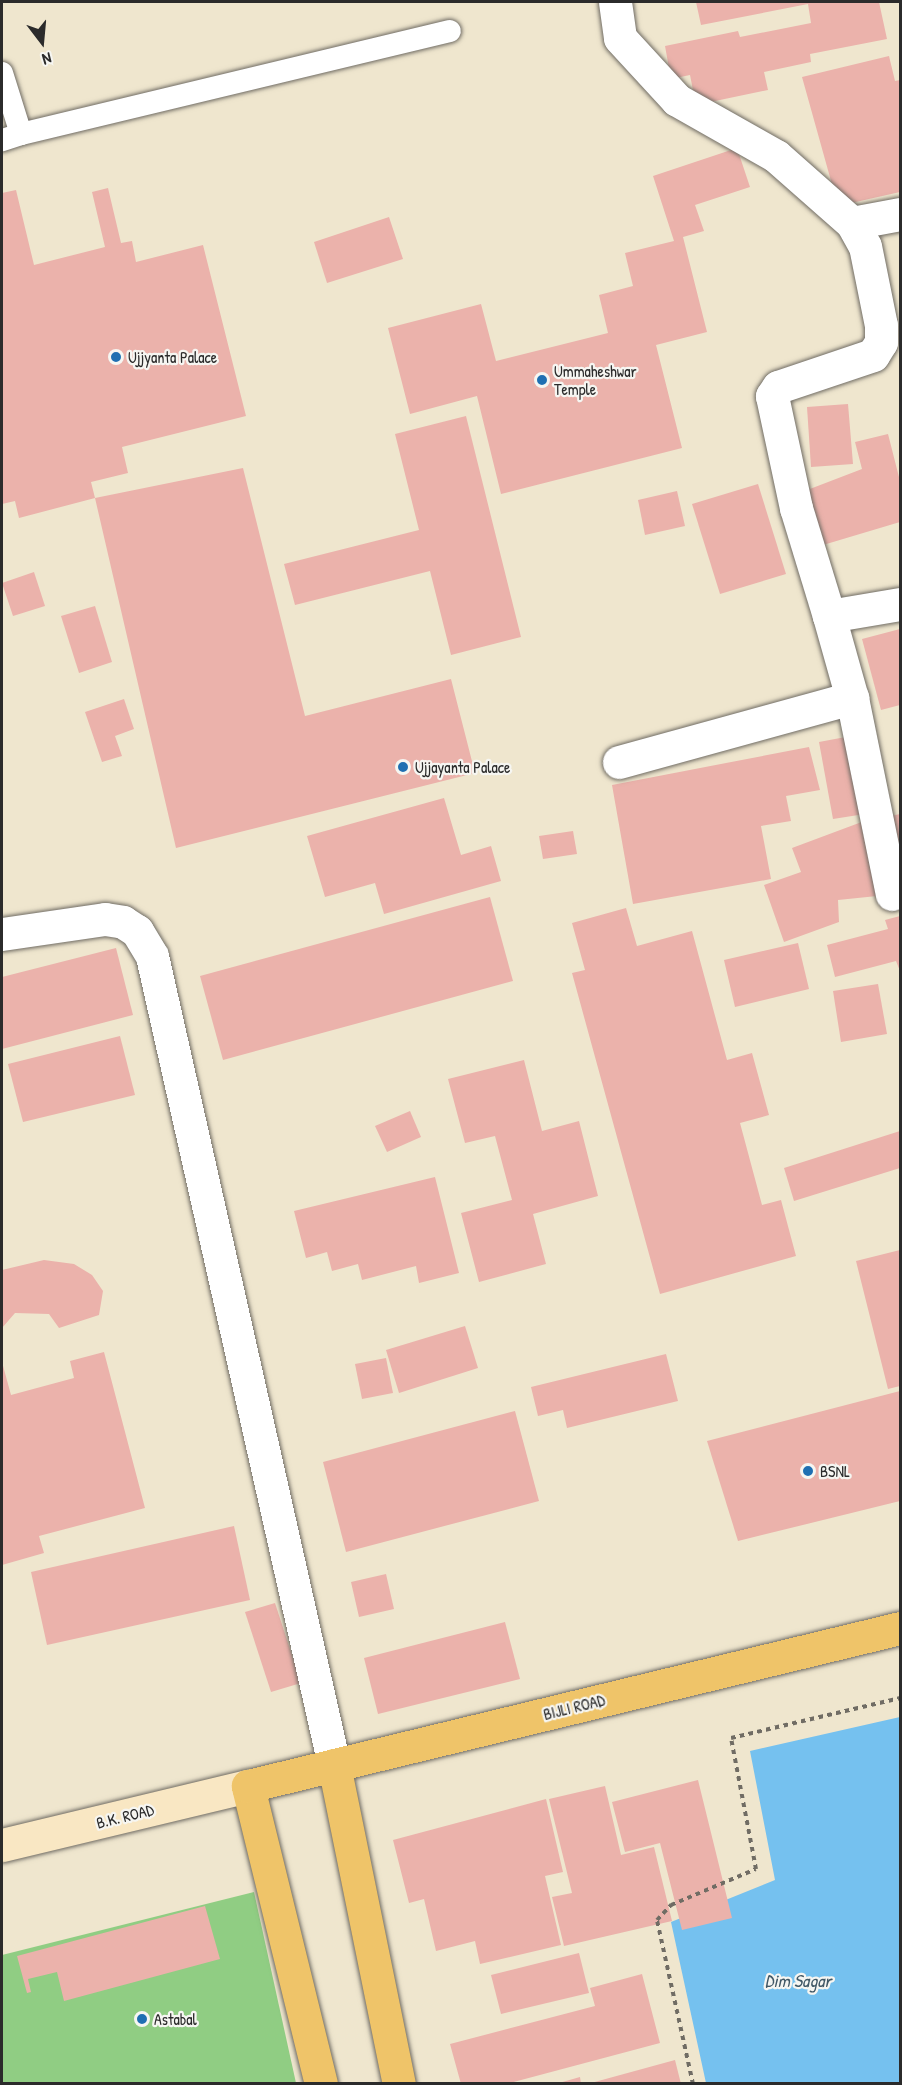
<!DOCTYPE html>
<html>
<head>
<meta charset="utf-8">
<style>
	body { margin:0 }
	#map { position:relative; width:902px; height:2085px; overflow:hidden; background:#efe6ce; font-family:"Patrick Hand",sans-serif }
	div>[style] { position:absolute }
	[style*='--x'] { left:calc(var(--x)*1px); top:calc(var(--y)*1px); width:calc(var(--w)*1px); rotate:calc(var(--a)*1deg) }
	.green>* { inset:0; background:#90cd83 }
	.water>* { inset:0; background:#75c1ef }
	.building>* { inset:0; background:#ebb2ab }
	.path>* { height:4px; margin-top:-2px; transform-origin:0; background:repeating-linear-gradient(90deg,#706c64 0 4.5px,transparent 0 9px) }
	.roads { filter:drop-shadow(0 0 2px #706c64) drop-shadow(0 0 2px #706c64) }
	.lane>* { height:22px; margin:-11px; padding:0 11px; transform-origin:11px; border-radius:11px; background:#fff }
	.street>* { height:33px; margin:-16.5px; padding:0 16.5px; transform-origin:16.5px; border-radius:16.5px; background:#fff }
	.secondary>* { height:33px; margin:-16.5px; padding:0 16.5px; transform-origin:16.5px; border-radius:16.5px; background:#f9e7c3 }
	.primary>* { height:33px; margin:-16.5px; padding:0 16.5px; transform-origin:16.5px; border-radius:16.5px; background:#efc469 }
	.dots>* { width:16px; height:16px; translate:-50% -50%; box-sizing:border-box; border:3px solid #f6f6f2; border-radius:50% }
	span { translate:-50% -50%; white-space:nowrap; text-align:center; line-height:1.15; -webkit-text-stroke:4.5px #f6f6f2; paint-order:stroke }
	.poi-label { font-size:16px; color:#2b2b2b }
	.left { translate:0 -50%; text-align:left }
	.street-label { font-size:16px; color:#2b2b2b }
	.water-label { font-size:18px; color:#415866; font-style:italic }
	.frame { position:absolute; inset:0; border:3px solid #2b2b2b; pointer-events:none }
	.north { position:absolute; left:12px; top:12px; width:60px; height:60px; -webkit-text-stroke:4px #f6f6f2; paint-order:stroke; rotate:164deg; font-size:16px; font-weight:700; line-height:24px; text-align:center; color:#2b2b2b }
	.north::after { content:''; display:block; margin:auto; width:21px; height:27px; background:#2b2b2b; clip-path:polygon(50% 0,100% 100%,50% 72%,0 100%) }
</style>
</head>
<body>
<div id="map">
	<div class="green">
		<div style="clip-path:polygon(254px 1892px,296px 2083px,2px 2084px,2px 1955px)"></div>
	</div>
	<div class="water">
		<div style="clip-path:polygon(900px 1717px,900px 2083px,706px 2083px,671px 1922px,775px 1880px,750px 1751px)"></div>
	</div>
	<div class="building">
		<div style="clip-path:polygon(696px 2px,879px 2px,887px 39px,810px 54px,811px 62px,764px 72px,768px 90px,696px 105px,690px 75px,671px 79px,665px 46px,738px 31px,740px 37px,811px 23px,808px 4px,701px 25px)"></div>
		<div style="clip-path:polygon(889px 56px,895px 81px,900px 80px,900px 192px,838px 206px,802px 77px)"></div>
		<div style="clip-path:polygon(737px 148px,750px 187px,695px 205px,704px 231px,683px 237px,707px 332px,656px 345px,682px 448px,501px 494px,477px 396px,410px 414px,388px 328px,481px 304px,496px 361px,608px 333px,599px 295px,633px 286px,625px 253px,674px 241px,653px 176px)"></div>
		<div style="clip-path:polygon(108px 188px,121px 243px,132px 241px,136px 262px,203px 245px,246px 416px,122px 447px,128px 473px,91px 482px,95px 498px,19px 518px,15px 501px,2px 504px,2px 193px,16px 190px,34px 265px,105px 247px,92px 192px)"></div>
		<div style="clip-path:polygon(389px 217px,403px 259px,327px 283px,314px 242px)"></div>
		<div style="clip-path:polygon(848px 404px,853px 464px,811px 467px,807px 407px)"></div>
		<div style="clip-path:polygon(466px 416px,521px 637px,451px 655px,430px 571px,295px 605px,284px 564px,419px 530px,395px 434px)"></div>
		<div style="clip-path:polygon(888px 434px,900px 481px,900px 522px,813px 548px,802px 492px,862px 469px,855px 442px)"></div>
		<div style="clip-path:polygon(243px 468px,305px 716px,451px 679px,475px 773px,176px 848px,95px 498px)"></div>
		<div style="clip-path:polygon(758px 484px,786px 574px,720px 594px,692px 504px)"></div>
		<div style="clip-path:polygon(677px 491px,685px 526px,645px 535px,638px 500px)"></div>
		<div style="clip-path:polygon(34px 572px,45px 606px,13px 616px,2px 583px)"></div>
		<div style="clip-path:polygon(95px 606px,112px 662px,79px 673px,61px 616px)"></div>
		<div style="clip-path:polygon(900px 629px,900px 705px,881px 710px,862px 639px)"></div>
		<div style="clip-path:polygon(124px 699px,134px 729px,115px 736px,122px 756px,102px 762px,85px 712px)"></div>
		<div style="clip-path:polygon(851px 736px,871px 813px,833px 819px,819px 742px)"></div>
		<div style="clip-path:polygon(809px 747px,820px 790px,786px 796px,791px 821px,761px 826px,771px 879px,633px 904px,612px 785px)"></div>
		<div style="clip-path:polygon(444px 798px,461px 855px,491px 846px,501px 881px,384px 914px,375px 883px,325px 897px,307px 836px)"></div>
		<div style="clip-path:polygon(900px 814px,900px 887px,882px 818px)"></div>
		<div style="clip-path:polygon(867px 820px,877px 896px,838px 900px,839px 922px,784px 942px,764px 885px,801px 872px,792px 848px)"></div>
		<div style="clip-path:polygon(573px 831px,577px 854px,543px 859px,539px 836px)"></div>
		<div style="clip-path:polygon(490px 897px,513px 981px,223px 1060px,200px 976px)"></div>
		<div style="clip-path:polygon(626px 908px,637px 946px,692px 931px,727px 1060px,752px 1053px,769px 1115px,740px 1123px,762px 1205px,781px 1200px,796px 1256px,660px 1294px,572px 973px,585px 970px,572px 923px)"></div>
		<div style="clip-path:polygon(900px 916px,900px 971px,896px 961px,835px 977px,827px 945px,888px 929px,885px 920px)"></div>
		<div style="clip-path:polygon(798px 943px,809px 989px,735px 1007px,724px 960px)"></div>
		<div style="clip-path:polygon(116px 948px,133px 1015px,2px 1049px,2px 977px)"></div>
		<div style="clip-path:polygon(878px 984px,887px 1034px,841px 1042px,833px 991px)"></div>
		<div style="clip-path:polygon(120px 1036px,135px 1095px,23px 1122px,8px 1064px)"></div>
		<div style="clip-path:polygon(524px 1060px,542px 1131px,579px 1121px,598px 1196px,533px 1214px,546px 1264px,479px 1282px,461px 1213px,512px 1200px,495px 1136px,465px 1143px,448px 1079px)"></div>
		<div style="clip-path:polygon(410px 1111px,421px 1137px,387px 1152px,375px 1126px)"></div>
		<div style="clip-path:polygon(900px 1131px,900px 1168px,794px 1201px,784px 1168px)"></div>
		<div style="clip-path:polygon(435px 1177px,459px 1273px,419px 1283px,416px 1266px,362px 1280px,358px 1264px,332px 1271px,327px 1252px,306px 1258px,294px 1211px)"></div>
		<div style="clip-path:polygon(900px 1250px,900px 1386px,888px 1389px,856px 1261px)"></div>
		<div style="clip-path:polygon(44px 1260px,74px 1264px,92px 1275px,103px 1291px,99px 1315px,59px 1328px,49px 1314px,15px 1313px,2px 1328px,2px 1270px)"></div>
		<div style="clip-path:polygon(465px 1326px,478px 1368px,399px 1393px,386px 1350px)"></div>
		<div style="clip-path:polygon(104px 1352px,145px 1508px,39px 1536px,44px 1553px,2px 1565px,2px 1362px,11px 1395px,74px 1378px,70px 1361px)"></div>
		<div style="clip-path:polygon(666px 1354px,678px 1401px,567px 1428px,563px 1410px,538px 1416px,531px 1387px)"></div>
		<div style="clip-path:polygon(386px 1358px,393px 1393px,362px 1399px,355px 1364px)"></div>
		<div style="clip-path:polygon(900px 1391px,900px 1501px,738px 1541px,707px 1441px)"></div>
		<div style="clip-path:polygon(515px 1411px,539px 1501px,346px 1552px,323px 1462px)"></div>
		<div style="clip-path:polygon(234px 1526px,250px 1600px,47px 1645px,31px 1572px)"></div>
		<div style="clip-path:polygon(386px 1574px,394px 1609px,359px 1617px,351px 1582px)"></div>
		<div style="clip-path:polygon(275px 1603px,301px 1683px,271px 1692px,245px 1612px)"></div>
		<div style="clip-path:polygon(505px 1622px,520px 1679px,378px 1714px,364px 1658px)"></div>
		<div style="clip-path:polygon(698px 1780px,732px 1918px,682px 1930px,660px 1843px,625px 1852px,612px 1802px)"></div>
		<div style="clip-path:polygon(605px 1786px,621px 1855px,654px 1847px,672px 1921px,564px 1946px,552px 1897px,572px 1893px,549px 1799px)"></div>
		<div style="clip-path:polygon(546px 1799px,563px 1872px,545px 1876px,561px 1945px,480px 1964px,475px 1941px,436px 1951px,424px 1899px,409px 1903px,393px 1840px)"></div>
		<div style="clip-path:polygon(205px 1906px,220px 1959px,64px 2001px,57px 1972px,28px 1979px,31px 1992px,27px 1993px,17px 1956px)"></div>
		<div style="clip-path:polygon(579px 1953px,589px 1993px,501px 2014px,491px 1975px)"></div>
		<div style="clip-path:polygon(642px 1974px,660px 2043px,506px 2084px,461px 2084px,450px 2044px,595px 2006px,590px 1988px)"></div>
		<div style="clip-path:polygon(675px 2060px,681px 2084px,591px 2084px,591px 2083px)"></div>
		<div style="clip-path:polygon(580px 2077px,581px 2084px,559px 2084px,559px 2083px)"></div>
	</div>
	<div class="path">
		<div style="--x:693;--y:2084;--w:168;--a:-102.4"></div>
		<div style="--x:657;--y:1920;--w:21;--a:-47"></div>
		<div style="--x:671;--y:1905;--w:92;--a:-23"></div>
		<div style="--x:756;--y:1869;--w:133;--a:-100.8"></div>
		<div style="--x:731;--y:1738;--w:174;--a:-13.3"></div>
	</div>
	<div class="roads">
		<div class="lane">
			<div style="--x:2;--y:73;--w:64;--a:72.7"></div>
			<div style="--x:21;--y:134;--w:20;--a:162"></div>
			<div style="--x:21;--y:134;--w:441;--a:-13.5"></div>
		</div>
		<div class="street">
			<div style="--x:615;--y:2;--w:36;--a:82"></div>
			<div style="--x:620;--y:38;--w:84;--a:47.4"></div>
			<div style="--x:677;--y:100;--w:114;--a:29.5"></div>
			<div style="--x:776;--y:156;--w:101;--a:41.4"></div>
			<div style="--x:852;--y:223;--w:26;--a:61"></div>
			<div style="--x:865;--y:246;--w:81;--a:78.6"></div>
			<div style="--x:881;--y:325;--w:17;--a:90"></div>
			<div style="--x:881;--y:342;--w:15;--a:122"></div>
			<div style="--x:873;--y:355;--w:100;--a:161.4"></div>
			<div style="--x:778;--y:387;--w:11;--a:124"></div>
			<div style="--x:772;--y:396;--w:115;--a:77.9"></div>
			<div style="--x:796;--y:508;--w:113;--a:73"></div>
			<div style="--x:829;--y:616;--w:72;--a:-9.6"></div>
			<div style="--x:852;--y:223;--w:49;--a:-10.6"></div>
			<div style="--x:852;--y:698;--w:200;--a:78.5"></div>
			<div style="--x:619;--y:762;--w:242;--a:-15.4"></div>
			<div style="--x:852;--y:698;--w:85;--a:-105.7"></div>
			<div style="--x:2;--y:934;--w:104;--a:-8.3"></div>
			<div style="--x:105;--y:919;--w:18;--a:9"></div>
			<div style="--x:123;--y:922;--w:17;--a:33"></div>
			<div style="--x:137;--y:931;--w:29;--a:59"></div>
			<div style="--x:152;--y:956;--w:829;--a:77.32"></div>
		</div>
		<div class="secondary">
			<div style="--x:2;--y:1845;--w:253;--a:-13.5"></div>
		</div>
		<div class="primary">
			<div style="--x:334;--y:1765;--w:326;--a:78.5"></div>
			<div style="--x:321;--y:2084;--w:307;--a:-103.8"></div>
			<div style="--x:248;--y:1786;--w:671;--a:-13.62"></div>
		</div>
	</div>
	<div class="dots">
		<div style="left:116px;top:357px;background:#1f6fb2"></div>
		<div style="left:542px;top:380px;background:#1f6fb2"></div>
		<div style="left:403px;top:767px;background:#1f6fb2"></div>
		<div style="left:808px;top:1471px;background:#1f6fb2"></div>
		<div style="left:142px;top:2019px;background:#1f6fb2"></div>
	</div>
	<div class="poi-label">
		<span class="left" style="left:128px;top:357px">Ujjyanta Palace</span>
		<span class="left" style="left:554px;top:380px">Ummaheshwar<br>Temple</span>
		<span class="left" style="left:415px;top:767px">Ujjayanta Palace</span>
		<span class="left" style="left:820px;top:1471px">BSNL</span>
		<span class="left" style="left:154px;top:2019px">Astabal</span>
	</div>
	<div class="street-label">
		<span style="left:574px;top:1707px;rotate:-14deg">BIJLI ROAD</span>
		<span style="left:125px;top:1816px;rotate:-14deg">B.K. ROAD</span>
	</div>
	<div class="water-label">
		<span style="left:798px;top:1981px">Dim Sagar</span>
	</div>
	<div class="frame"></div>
	<div class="north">N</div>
</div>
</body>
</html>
